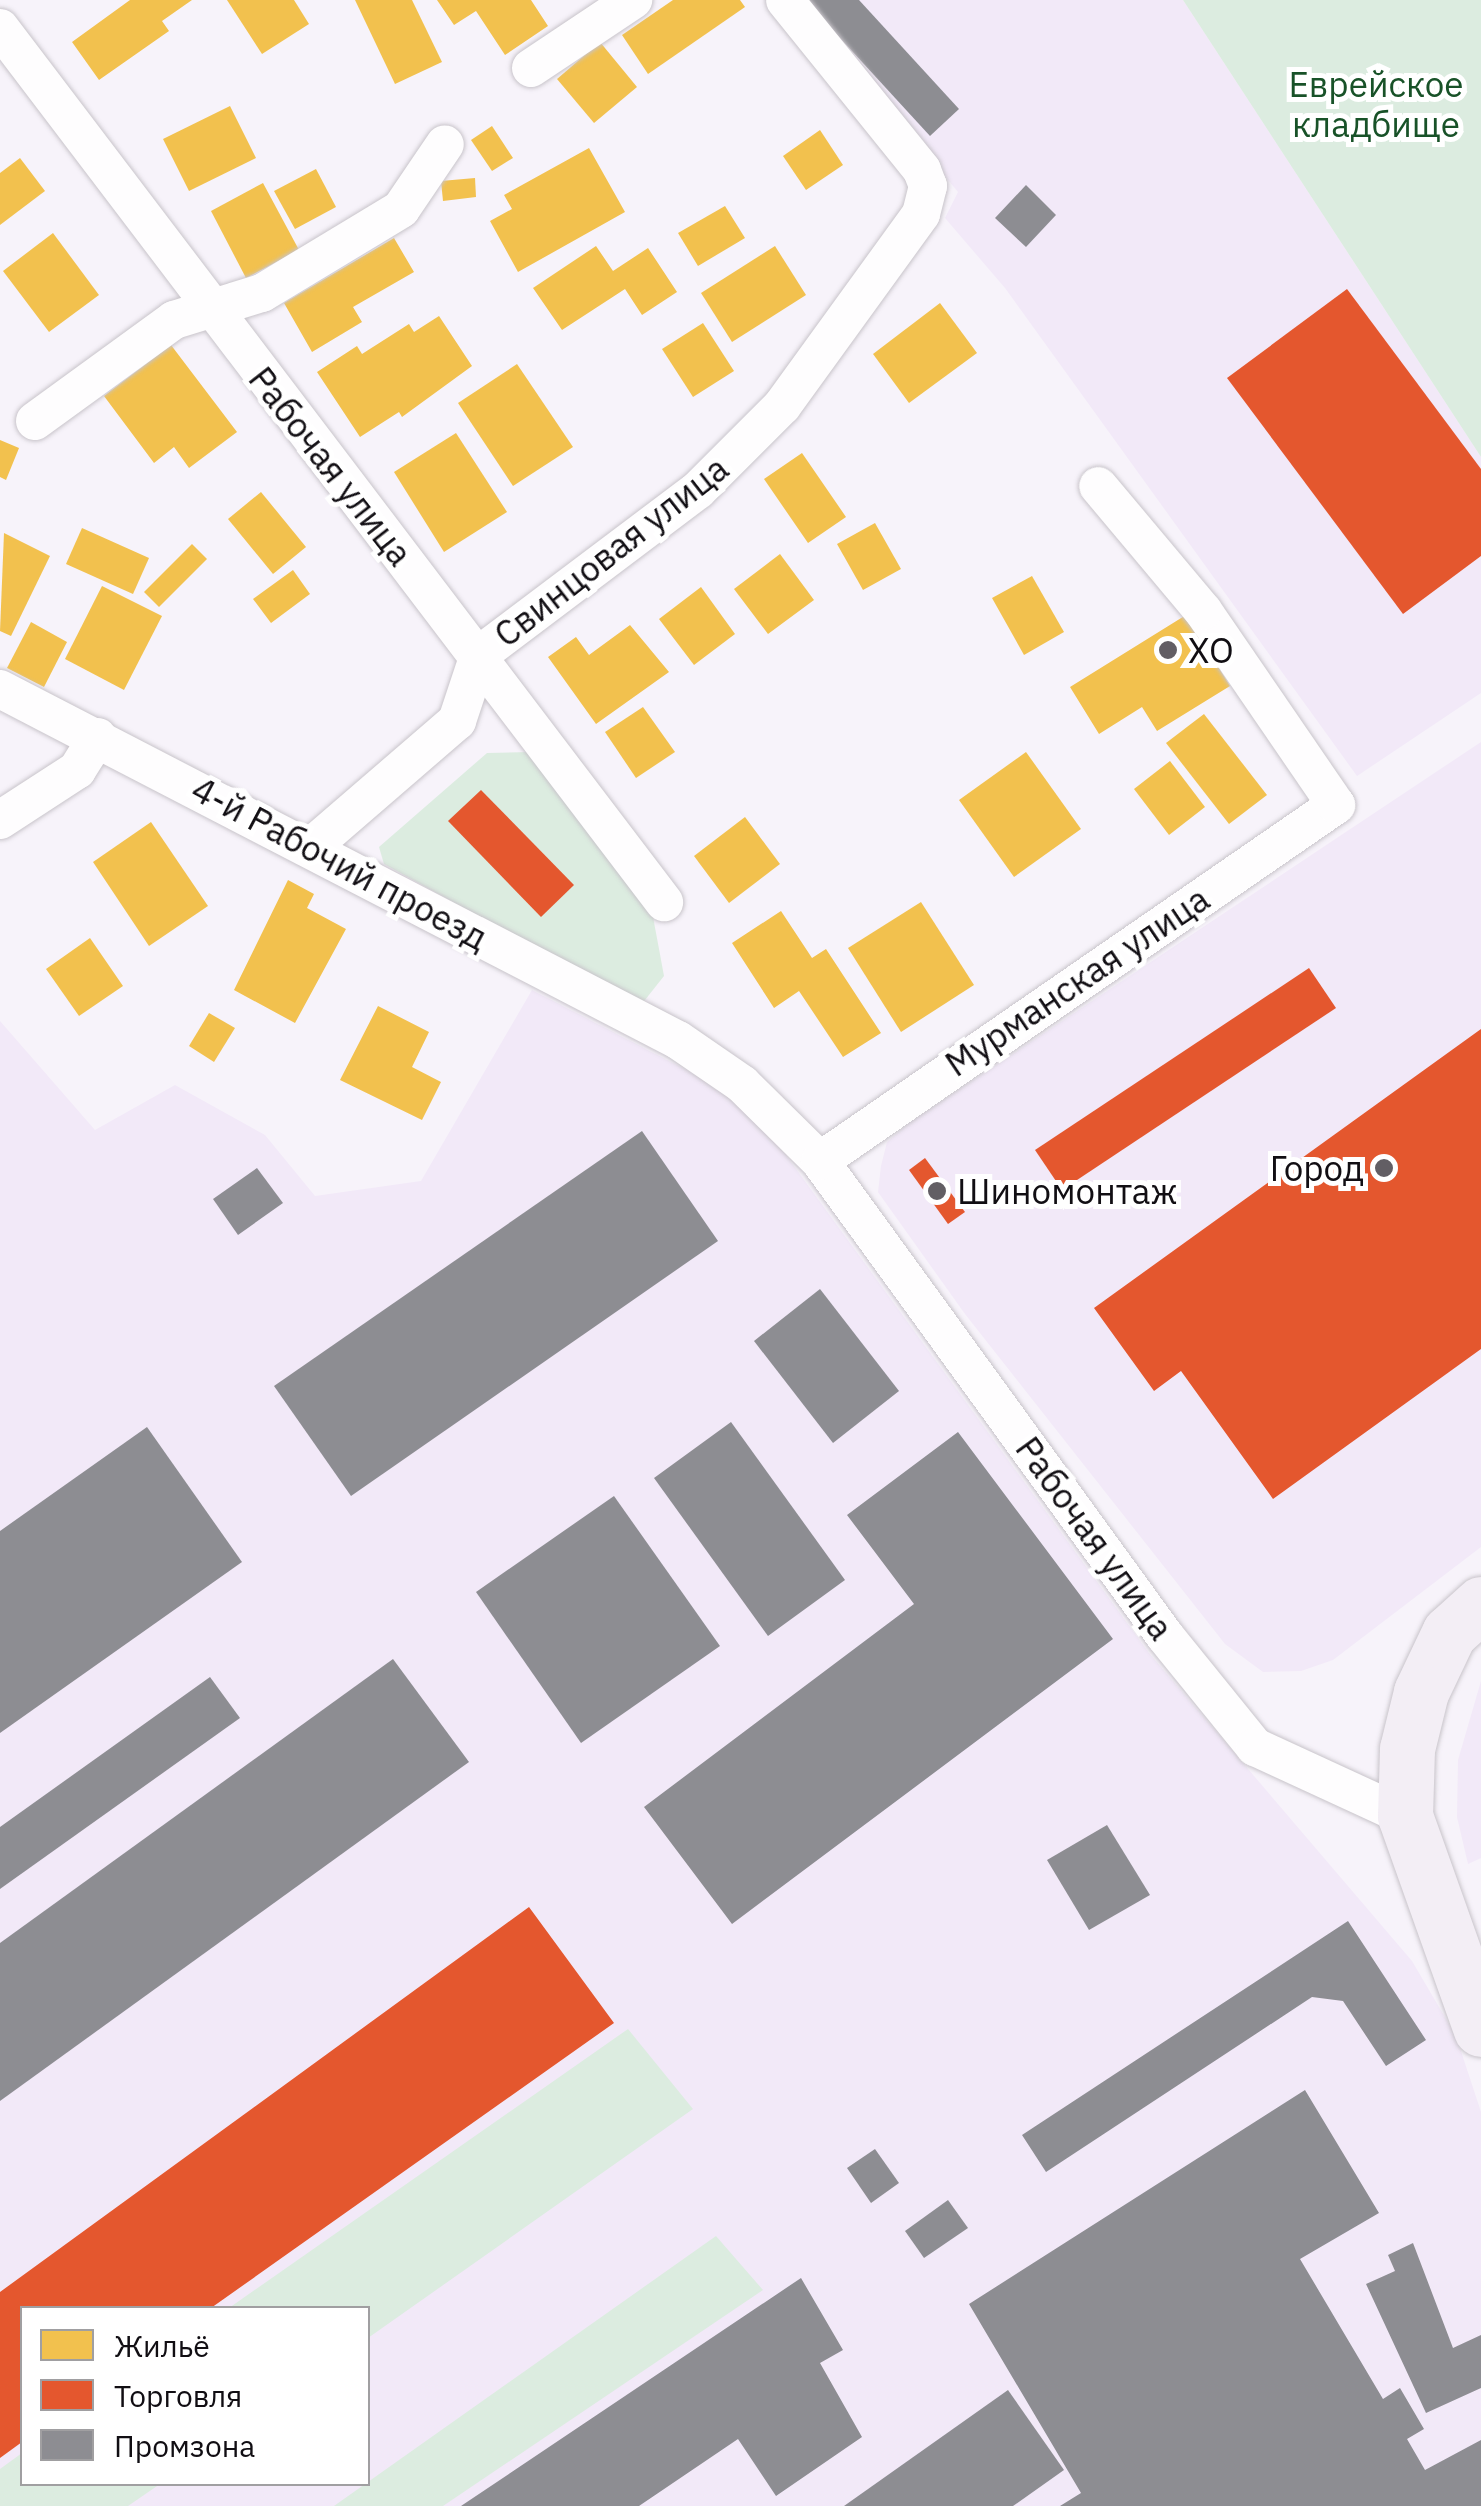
<!DOCTYPE html>
<html>
<head>
<meta charset="utf-8">
<style>
	body { margin:0 }
	#map { position:relative; width:1481px; height:2506px; overflow:hidden; background:#f7f3fa; font-family:"IBM Plex Sans",sans-serif }
	div>[style] { position:absolute }
	[style*='--x'] { left:calc(var(--x)*1px); top:calc(var(--y)*1px); width:calc(var(--w)*1px); rotate:calc(var(--a)*1deg) }
	.built>* { inset:0; background:#f2e9f8 }
	.green>* { inset:0; background:#dcece0 }
	.homes>* { inset:0; background:#f2c14e }
	.shops>* { inset:0; background:#e4572e }
	.industry>* { inset:0; background:#8d8d92 }
	.roads { filter:drop-shadow(0 0 2px #c8c4ca) drop-shadow(0 0 2px #c8c4ca) }
	.street>* { height:38px; margin:-19px; padding:0 19px; transform-origin:19px; border-radius:19px; background:#fefdfe }
	.primary>* { height:55px; margin:-27.5px; padding:0 27.5px; transform-origin:27.5px; border-radius:27.5px; background:#f3eef5 }
	.dots>* { width:28px; height:28px; translate:-50% -50%; box-sizing:border-box; border:5px solid #fff; border-radius:50% }
	span { translate:-50% -50%; white-space:nowrap; text-align:center; line-height:1.15; -webkit-text-stroke:10px #fff; paint-order:stroke }
	.park-label { font-size:35px; color:#185228 }
	.street-label { font-size:35px; color:#110e13 }
	.poi-label { font-size:35px; color:#110e13 }
	.left { translate:0 -50%; text-align:left }
	.right { translate:-100% -50%; text-align:right }
	.legend { position:absolute; left:20px; top:2306px; width:350px; height:180px; box-sizing:border-box; background:#fff; border:2px solid #a09fa1; margin:0; padding:12px 18px; list-style:none; font-size:30px; color:#110e13 }
	.legend li { display:flex; align-items:center; gap:20px; height:50px }
	.legend b { width:50px; border:2px solid #a09fa1 }
</style>
</head>
<body>
<div id="map">
	<div class="built">
		<div style="clip-path:polygon(799px 0,1183px 0,1481px 457px,1481px 693px,1357px 776px,1005px 288px,945px 218px,958px 192px)"></div>
		<div style="clip-path:polygon(1481px 742px,1481px 1547px,1333px 1660px,1301px 1671px,1263px 1672px,1225px 1644px,965px 1314px,878px 1192px,881px 1166px,887px 1142px,909px 1123px)"></div>
		<div style="clip-path:polygon(evenodd,532px 990px,700px 1077px,761px 1121px,1149px 1653px,1412px 1961px,1456px 2036px,1481px 2112px,1481px 2506px,0 2506px,0 1021px,95px 1130px,175px 1085px,265px 1135px,315px 1196px,421px 1181px,532px 990px,22px 2308px,368px 2308px,368px 2484px,22px 2484px,22px 2308px)"></div>
		<div style="clip-path:polygon(1481px 1681px,1481px 1858px,1468px 1864px,1457px 1817px,1458px 1760px)"></div>
	</div>
	<div class="green">
		<div style="clip-path:polygon(1183px 0,1481px 0,1481px 457px)"></div>
		<div style="clip-path:polygon(532px 752px,651px 906px,664px 976px,641px 1005px,384px 864px,379px 847px,487px 753px)"></div>
		<div style="clip-path:polygon(628px 2029px,693px 2109px,368px 2338px,368px 2308px,229px 2308px)"></div>
		<div style="clip-path:polygon(716px 2236px,763px 2290px,443px 2506px,334px 2506px)"></div>
		<div style="clip-path:polygon(22px 2453px,22px 2484px,160px 2484px,128px 2506px,0 2506px,0 2469px)"></div>
	</div>
	<div class="homes">
		<div style="clip-path:polygon(130px 0,192px 0,162px 21px,169px 31px,99px 80px,72px 42px)"></div>
		<div style="clip-path:polygon(227px 0,294px 0,309px 24px,262px 54px)"></div>
		<div style="clip-path:polygon(355px 0,412px 0,442px 62px,395px 84px)"></div>
		<div style="clip-path:polygon(437px 0,531px 0,548px 26px,505px 55px,476px 11px,454px 25px)"></div>
		<div style="clip-path:polygon(673px 0,740px 0,745px 7px,648px 74px,622px 35px)"></div>
		<div style="clip-path:polygon(600px 42px,637px 87px,594px 123px,557px 79px)"></div>
		<div style="clip-path:polygon(230px 106px,256px 158px,189px 191px,163px 139px)"></div>
		<div style="clip-path:polygon(492px 126px,513px 158px,492px 171px,471px 140px)"></div>
		<div style="clip-path:polygon(820px 130px,843px 165px,806px 190px,783px 156px)"></div>
		<div style="clip-path:polygon(589px 148px,625px 212px,518px 272px,490px 221px,512px 209px,504px 195px)"></div>
		<div style="clip-path:polygon(20px 158px,45px 191px,0 225px,0 173px)"></div>
		<div style="clip-path:polygon(316px 169px,336px 207px,295px 229px,274px 191px)"></div>
		<div style="clip-path:polygon(475px 178px,476px 197px,443px 201px,441px 181px)"></div>
		<div style="clip-path:polygon(263px 183px,299px 250px,246px 278px,211px 211px)"></div>
		<div style="clip-path:polygon(725px 206px,745px 238px,698px 266px,678px 233px)"></div>
		<div style="clip-path:polygon(53px 233px,99px 295px,49px 332px,3px 271px)"></div>
		<div style="clip-path:polygon(394px 238px,414px 272px,353px 307px,362px 322px,312px 352px,284px 303px)"></div>
		<div style="clip-path:polygon(596px 246px,613px 271px,648px 248px,677px 292px,642px 315px,625px 289px,562px 330px,533px 288px)"></div>
		<div style="clip-path:polygon(775px 246px,806px 295px,732px 342px,701px 293px)"></div>
		<div style="clip-path:polygon(940px 303px,977px 353px,909px 403px,873px 354px)"></div>
		<div style="clip-path:polygon(439px 316px,472px 366px,402px 417px,399px 412px,360px 437px,317px 372px,357px 346px,362px 354px,409px 324px,414px 332px)"></div>
		<div style="clip-path:polygon(703px 323px,734px 371px,693px 397px,662px 349px)"></div>
		<div style="clip-path:polygon(171px 345px,237px 432px,189px 468px,174px 447px,154px 463px,104px 396px)"></div>
		<div style="clip-path:polygon(517px 364px,573px 447px,513px 486px,458px 403px)"></div>
		<div style="clip-path:polygon(456px 433px,507px 512px,444px 552px,394px 472px)"></div>
		<div style="clip-path:polygon(0 440px,19px 448px,6px 480px,0 477px)"></div>
		<div style="clip-path:polygon(802px 453px,846px 517px,808px 543px,764px 479px)"></div>
		<div style="clip-path:polygon(261px 492px,306px 547px,273px 574px,228px 519px)"></div>
		<div style="clip-path:polygon(875px 523px,901px 569px,863px 590px,837px 544px)"></div>
		<div style="clip-path:polygon(82px 528px,149px 558px,133px 594px,66px 564px)"></div>
		<div style="clip-path:polygon(4px 533px,50px 556px,11px 636px,0 631px)"></div>
		<div style="clip-path:polygon(192px 544px,207px 559px,159px 607px,144px 592px)"></div>
		<div style="clip-path:polygon(780px 554px,814px 600px,768px 634px,734px 589px)"></div>
		<div style="clip-path:polygon(293px 570px,310px 594px,271px 623px,253px 599px)"></div>
		<div style="clip-path:polygon(1032px 576px,1064px 632px,1024px 655px,992px 598px)"></div>
		<div style="clip-path:polygon(102px 586px,162px 616px,124px 690px,65px 659px)"></div>
		<div style="clip-path:polygon(701px 587px,735px 634px,694px 665px,659px 619px)"></div>
		<div style="clip-path:polygon(1186px 615px,1230px 686px,1157px 731px,1142px 707px,1099px 734px,1070px 687px)"></div>
		<div style="clip-path:polygon(31px 622px,67px 642px,44px 687px,7px 668px)"></div>
		<div style="clip-path:polygon(630px 625px,669px 672px,596px 724px,548px 657px,576px 637px,589px 655px)"></div>
		<div style="clip-path:polygon(643px 707px,675px 752px,636px 778px,605px 732px)"></div>
		<div style="clip-path:polygon(1204px 714px,1267px 795px,1229px 824px,1166px 743px)"></div>
		<div style="clip-path:polygon(1026px 752px,1081px 829px,1014px 877px,959px 800px)"></div>
		<div style="clip-path:polygon(1170px 761px,1205px 807px,1169px 835px,1134px 789px)"></div>
		<div style="clip-path:polygon(745px 817px,780px 864px,729px 903px,694px 856px)"></div>
		<div style="clip-path:polygon(151px 822px,208px 906px,149px 946px,93px 862px)"></div>
		<div style="clip-path:polygon(288px 880px,314px 894px,307px 908px,346px 929px,295px 1023px,234px 990px)"></div>
		<div style="clip-path:polygon(921px 902px,974px 985px,901px 1032px,848px 948px)"></div>
		<div style="clip-path:polygon(781px 911px,812px 958px,826px 949px,881px 1033px,843px 1057px,799px 991px,774px 1008px,732px 943px)"></div>
		<div style="clip-path:polygon(90px 938px,123px 986px,79px 1016px,46px 969px)"></div>
		<div style="clip-path:polygon(378px 1006px,429px 1032px,412px 1067px,441px 1082px,422px 1120px,340px 1080px)"></div>
		<div style="clip-path:polygon(209px 1013px,235px 1028px,214px 1062px,189px 1046px)"></div>
	</div>
	<div class="shops">
		<div style="clip-path:polygon(1347px 289px,1481px 469px,1481px 556px,1403px 614px,1227px 378px)"></div>
		<div style="clip-path:polygon(481px 790px,574px 885px,541px 917px,448px 821px)"></div>
		<div style="clip-path:polygon(1309px 968px,1336px 1008px,1062px 1190px,1035px 1150px)"></div>
		<div style="clip-path:polygon(1481px 1029px,1481px 1349px,1273px 1499px,1181px 1371px,1154px 1391px,1094px 1308px)"></div>
		<div style="clip-path:polygon(925px 1158px,965px 1212px,948px 1224px,909px 1170px)"></div>
		<div style="clip-path:polygon(529px 1907px,614px 2023px,211px 2308px,22px 2308px,22px 2442px,0 2458px,0 2292px)"></div>
	</div>
	<div class="industry">
		<div style="clip-path:polygon(805px 0,859px 0,959px 109px,930px 136px)"></div>
		<div style="clip-path:polygon(1026px 185px,1056px 215px,1026px 247px,995px 218px)"></div>
		<div style="clip-path:polygon(642px 1131px,718px 1241px,351px 1496px,274px 1386px)"></div>
		<div style="clip-path:polygon(257px 1168px,283px 1203px,238px 1235px,213px 1199px)"></div>
		<div style="clip-path:polygon(820px 1289px,899px 1391px,833px 1443px,754px 1341px)"></div>
		<div style="clip-path:polygon(731px 1422px,845px 1580px,768px 1636px,654px 1478px)"></div>
		<div style="clip-path:polygon(147px 1427px,242px 1562px,0 1733px,0 1531px)"></div>
		<div style="clip-path:polygon(958px 1432px,1113px 1639px,732px 1924px,644px 1807px,914px 1604px,847px 1515px)"></div>
		<div style="clip-path:polygon(614px 1496px,720px 1646px,581px 1743px,476px 1592px)"></div>
		<div style="clip-path:polygon(393px 1659px,469px 1762px,0 2101px,0 1943px)"></div>
		<div style="clip-path:polygon(210px 1677px,240px 1718px,0 1889px,0 1827px)"></div>
		<div style="clip-path:polygon(1107px 1825px,1150px 1895px,1089px 1930px,1047px 1860px)"></div>
		<div style="clip-path:polygon(1348px 1921px,1426px 2040px,1386px 2066px,1343px 2001px,1312px 1997px,1046px 2172px,1022px 2135px)"></div>
		<div style="clip-path:polygon(1305px 2090px,1379px 2213px,1300px 2259px,1383px 2399px,1400px 2388px,1424px 2429px,1407px 2439px,1425px 2470px,1481px 2440px,1481px 2506px,1060px 2506px,1081px 2493px,969px 2304px)"></div>
		<div style="clip-path:polygon(875px 2149px,899px 2183px,871px 2203px,847px 2168px)"></div>
		<div style="clip-path:polygon(948px 2200px,968px 2228px,924px 2258px,905px 2231px)"></div>
		<div style="clip-path:polygon(1413px 2243px,1453px 2348px,1481px 2335px,1481px 2388px,1426px 2413px,1366px 2284px,1395px 2271px,1388px 2255px)"></div>
		<div style="clip-path:polygon(801px 2278px,843px 2350px,820px 2363px,862px 2437px,776px 2496px,738px 2439px,639px 2506px,461px 2506px)"></div>
		<div style="clip-path:polygon(1008px 2390px,1064px 2470px,1013px 2506px,844px 2506px)"></div>
	</div>
	<div class="roads">
		<div class="street">
			<div style="--x:0;--y:28;--w:1098;--a:52.78"></div>
			<div style="--x:531;--y:68;--w:123;--a:-33.7"></div>
			<div style="--x:35;--y:421;--w:172;--a:-36"></div>
			<div style="--x:174;--y:320;--w:92;--a:-17.1"></div>
			<div style="--x:262;--y:293;--w:162;--a:-31.1"></div>
			<div style="--x:401;--y:209;--w:78;--a:-55.9"></div>
			<div style="--x:0;--y:689;--w:763;--a:27.37"></div>
			<div style="--x:678;--y:1040;--w:78;--a:34.5"></div>
			<div style="--x:742;--y:1084;--w:110;--a:44.6"></div>
			<div style="--x:820;--y:1161;--w:587;--a:54.01"></div>
			<div style="--x:1165;--y:1636;--w:143;--a:51"></div>
			<div style="--x:1255;--y:1747;--w:165;--a:24.7"></div>
			<div style="--x:0;--y:820;--w:92;--a:-33"></div>
			<div style="--x:77;--y:770;--w:39;--a:-58"></div>
			<div style="--x:311;--y:847;--w:193;--a:-40.8"></div>
			<div style="--x:457;--y:721;--w:70;--a:-71.6"></div>
			<div style="--x:479;--y:655;--w:274;--a:-37"></div>
			<div style="--x:698;--y:490;--w:119;--a:-45"></div>
			<div style="--x:782;--y:406;--w:237;--a:-54.1"></div>
			<div style="--x:921;--y:214;--w:29;--a:-76"></div>
			<div style="--x:928;--y:186;--w:17;--a:-111"></div>
			<div style="--x:922;--y:170;--w:218;--a:-128.9"></div>
			<div style="--x:820;--y:1161;--w:627;--a:-34.6"></div>
			<div style="--x:1336;--y:805;--w:235;--a:-124.4"></div>
			<div style="--x:1203;--y:611;--w:163;--a:-130"></div>
		</div>
		<div class="primary">
			<div style="--x:1481;--y:1604;--w:43;--a:137.8"></div>
			<div style="--x:1449;--y:1633;--w:65;--a:115.4"></div>
			<div style="--x:1421;--y:1692;--w:59;--a:103.8"></div>
			<div style="--x:1407;--y:1749;--w:67;--a:91.7"></div>
			<div style="--x:1405;--y:1816;--w:226;--a:70.4"></div>
		</div>
	</div>
	<div class="dots">
		<div style="left:1168px;top:650px;background:#625e64"></div>
		<div style="left:1384px;top:1168px;background:#625e64"></div>
		<div style="left:937px;top:1191px;background:#625e64"></div>
	</div>
	<div class="park-label">
		<span style="left:1376px;top:104px">Еврейское<br>кладбище</span>
	</div>
	<div class="street-label">
		<span style="left:331px;top:466px;rotate:52deg">Рабочая улица</span>
		<span style="left:611px;top:551px;rotate:-38deg">Свинцовая улица</span>
		<span style="left:340px;top:863px;rotate:28deg">4-й Рабочий проезд</span>
		<span style="left:1077px;top:981px;rotate:-34deg">Мурманская улица</span>
		<span style="left:1095px;top:1538px;rotate:54deg">Рабочая улица</span>
	</div>
	<div class="poi-label">
		<span class="left" style="left:1188px;top:650px">ХО</span>
		<span class="right" style="left:1364px;top:1168px">Город</span>
		<span class="left" style="left:957px;top:1191px">Шиномонтаж</span>
	</div>
	<ul class="legend">
	<li><b style="height:28px;background:#f2c14e"></b>Жильё</li>
	<li><b style="height:28px;background:#e4572e"></b>Торговля</li>
	<li><b style="height:28px;background:#8d8d92"></b>Промзона</li>
	</ul>
</div>
</body>
</html>
